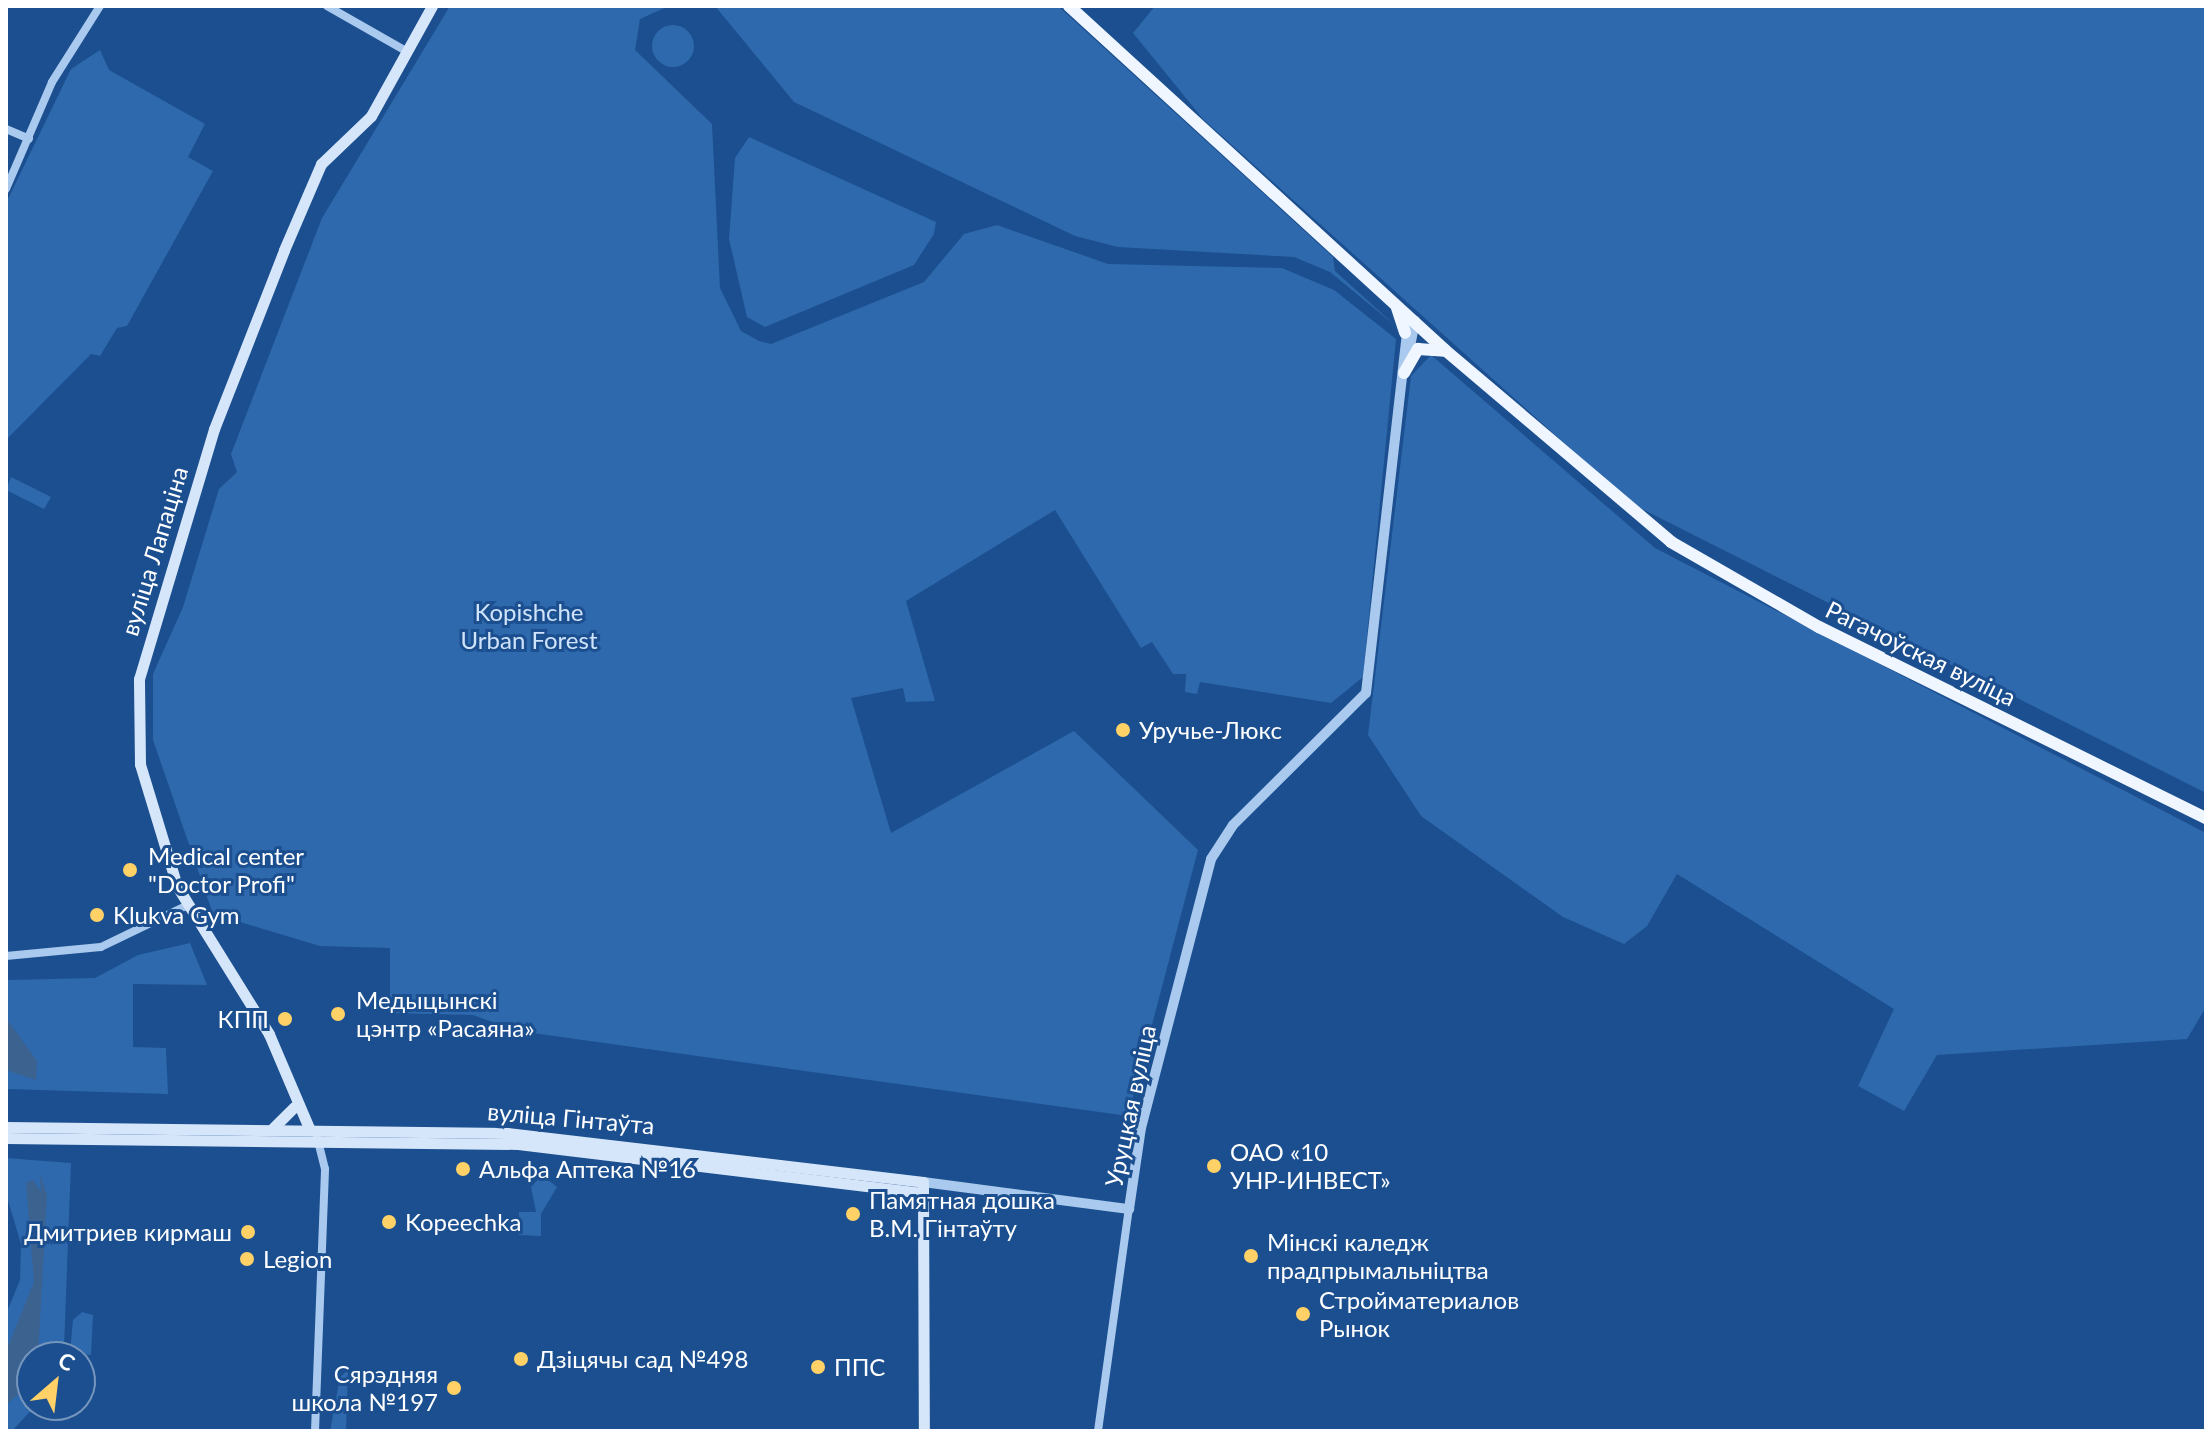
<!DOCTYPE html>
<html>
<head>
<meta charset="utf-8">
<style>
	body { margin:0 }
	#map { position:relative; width:2212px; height:1437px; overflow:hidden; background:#1b4f8f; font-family:Lato,sans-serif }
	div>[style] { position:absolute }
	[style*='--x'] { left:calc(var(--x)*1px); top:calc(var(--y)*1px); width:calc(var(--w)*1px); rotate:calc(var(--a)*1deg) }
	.green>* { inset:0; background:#2e69ad }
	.round { border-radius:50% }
	.water>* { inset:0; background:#3c6290 }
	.minor>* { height:8px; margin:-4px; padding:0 4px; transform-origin:4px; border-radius:4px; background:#a9c9ee }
	.tertiary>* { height:10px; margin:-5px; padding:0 5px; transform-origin:5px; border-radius:5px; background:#a9c9ee }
	.secondary>* { height:11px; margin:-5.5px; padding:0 5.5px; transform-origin:5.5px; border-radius:5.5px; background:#d6e6fa }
	.primary>* { height:12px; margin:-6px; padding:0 6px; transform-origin:6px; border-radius:6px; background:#f0f6ff }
	.dots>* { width:22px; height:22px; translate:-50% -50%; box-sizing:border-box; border:4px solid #1b4f8f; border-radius:50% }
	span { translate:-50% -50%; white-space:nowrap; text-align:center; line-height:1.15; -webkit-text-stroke:6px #1b4f8f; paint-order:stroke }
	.street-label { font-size:24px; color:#fff }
	.park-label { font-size:24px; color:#cfe3fa }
	.poi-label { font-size:24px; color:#fff }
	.left { translate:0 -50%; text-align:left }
	.right { translate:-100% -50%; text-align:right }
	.frame { position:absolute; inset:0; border:8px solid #fff; pointer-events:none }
	.north { position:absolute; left:16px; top:1341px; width:80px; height:80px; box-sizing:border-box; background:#1b4f8f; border:2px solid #7695bc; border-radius:50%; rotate:28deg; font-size:22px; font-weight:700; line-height:32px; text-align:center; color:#fff }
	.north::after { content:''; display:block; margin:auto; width:28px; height:36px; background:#ffd166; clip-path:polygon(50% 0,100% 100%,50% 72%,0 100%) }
</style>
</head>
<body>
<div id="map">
	<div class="green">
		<div style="clip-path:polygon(450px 6px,669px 6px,640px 19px,635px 50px,712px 124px,720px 288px,741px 331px,759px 341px,771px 344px,924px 282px,964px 234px,997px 225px,1108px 264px,1282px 268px,1334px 290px,1396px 339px,1363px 677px,1331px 703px,1200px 682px,1197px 694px,1185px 692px,1186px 674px,1173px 674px,1152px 642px,1141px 648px,1055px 510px,906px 601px,935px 701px,906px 702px,903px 688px,851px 698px,891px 833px,1074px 731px,1198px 850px,1128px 1116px,518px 1031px,473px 1015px,390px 1013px,390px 948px,320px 946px,213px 914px,153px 740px,153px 674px,183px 607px,219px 489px,237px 472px,231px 454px,322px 218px)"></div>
		<div style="clip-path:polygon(715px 6px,1058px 6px,1333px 257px,1335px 271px,1397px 327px,1330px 272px,1294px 257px,1118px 247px,1075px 236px,794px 102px)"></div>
		<div style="clip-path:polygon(1155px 6px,2206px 6px,2206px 793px,1632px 504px,1203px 119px,1133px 33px)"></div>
		<div class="round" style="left:652px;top:25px;width:42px;height:42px"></div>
		<div style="clip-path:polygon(100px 50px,109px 70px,205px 124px,188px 157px,213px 171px,127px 326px,117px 328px,100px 356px,91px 354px,6px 440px,6px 203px,71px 69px)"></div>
		<div style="clip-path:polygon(749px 137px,936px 222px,934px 234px,914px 265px,765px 327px,747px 317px,729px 239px,735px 158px)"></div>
		<div style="clip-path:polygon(1431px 355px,1655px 548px,2206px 833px,2206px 1007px,2187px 1039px,1937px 1055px,1904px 1111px,1858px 1086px,1894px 1009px,1677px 874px,1647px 926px,1624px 944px,1563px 917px,1421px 816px,1368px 735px,1411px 376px)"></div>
		<div style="clip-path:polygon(11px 477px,51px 497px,44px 509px,6px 490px)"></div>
		<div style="clip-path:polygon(190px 943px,207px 985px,133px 984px,133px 1047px,166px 1048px,168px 1094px,6px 1089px,6px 980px,95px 978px,138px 955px)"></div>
		<div style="clip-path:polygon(6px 1158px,71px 1163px,64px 1348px,61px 1357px,32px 1357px,36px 1405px,12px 1431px,6px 1431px,6px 1314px,20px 1280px,21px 1244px,6px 1194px)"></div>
		<div style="clip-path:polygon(542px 1175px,557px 1187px,541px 1214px,541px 1236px,519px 1235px,519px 1212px,536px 1212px,531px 1187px)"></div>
		<div style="clip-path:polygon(82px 1312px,93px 1315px,91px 1355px,70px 1353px,73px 1320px)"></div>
		<div style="clip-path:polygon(348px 1370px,346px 1431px,330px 1431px,340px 1377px)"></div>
	</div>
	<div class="water">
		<div style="clip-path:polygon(6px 1018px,37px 1061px,36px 1080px,6px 1070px)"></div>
		<div style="clip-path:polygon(40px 1174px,47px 1195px,38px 1357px,24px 1367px,23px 1390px,6px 1405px,6px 1351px,34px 1282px,26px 1183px,33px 1180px,41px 1192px)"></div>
	</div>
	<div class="minor">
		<div style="--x:327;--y:6;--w:91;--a:29.7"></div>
		<div style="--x:6;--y:129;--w:25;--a:23"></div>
		<div style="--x:6;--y:189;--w:116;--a:-66.7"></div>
		<div style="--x:52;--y:82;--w:90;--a:-57.7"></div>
		<div style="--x:6;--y:956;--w:95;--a:-5.4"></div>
		<div style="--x:101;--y:947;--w:94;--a:-25.8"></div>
		<div style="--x:315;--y:1431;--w:262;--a:-87.8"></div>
		<div style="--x:325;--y:1169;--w:32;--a:-104"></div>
		<div style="--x:1098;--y:1431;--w:224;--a:-82.1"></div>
	</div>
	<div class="tertiary">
		<div style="--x:1407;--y:362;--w:42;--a:-79"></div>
		<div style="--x:923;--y:1182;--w:208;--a:7.5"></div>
		<div style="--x:1129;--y:1209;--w:82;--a:-81.6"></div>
		<div style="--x:1141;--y:1128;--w:278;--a:-75.4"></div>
		<div style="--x:1211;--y:859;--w:40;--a:-57.1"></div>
		<div style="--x:1233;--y:825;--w:187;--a:-44.8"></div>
		<div style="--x:1366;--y:693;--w:369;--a:-83.5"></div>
	</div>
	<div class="secondary">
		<div style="--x:6;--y:1127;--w:501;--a:0.69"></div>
		<div style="--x:507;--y:1133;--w:419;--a:6.7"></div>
		<div style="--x:923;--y:1182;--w:249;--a:89.8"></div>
		<div style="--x:273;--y:1128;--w:30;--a:-45"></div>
		<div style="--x:309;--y:1128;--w:102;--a:-113.1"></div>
		<div style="--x:269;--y:1034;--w:174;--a:-121.9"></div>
		<div style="--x:177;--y:886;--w:127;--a:-106.9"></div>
		<div style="--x:140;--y:764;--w:85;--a:-90.7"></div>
		<div style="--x:139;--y:679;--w:261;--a:-73.3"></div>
		<div style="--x:214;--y:429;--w:192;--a:-68.6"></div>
		<div style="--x:284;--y:250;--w:94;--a:-66.7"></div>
		<div style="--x:321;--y:164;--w:69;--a:-43.8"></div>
		<div style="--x:371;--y:116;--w:126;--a:-61"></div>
		<div style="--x:6;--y:1138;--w:512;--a:0.67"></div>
		<div style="--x:518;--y:1144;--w:407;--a:6.9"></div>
	</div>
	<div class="primary">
		<div style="--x:1069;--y:6;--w:510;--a:42.46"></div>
		<div style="--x:1445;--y:350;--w:297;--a:40.3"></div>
		<div style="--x:1671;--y:542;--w:171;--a:29.9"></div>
		<div style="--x:1819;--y:627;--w:432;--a:26.3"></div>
		<div style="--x:1397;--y:308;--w:26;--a:72"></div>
		<div style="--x:1404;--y:373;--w:28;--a:-60"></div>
		<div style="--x:1418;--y:349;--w:27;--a:4"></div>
	</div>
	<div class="dots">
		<div style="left:1123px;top:730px;background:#ffd166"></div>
		<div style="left:130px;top:870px;background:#ffd166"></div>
		<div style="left:97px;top:915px;background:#ffd166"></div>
		<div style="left:338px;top:1014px;background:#ffd166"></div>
		<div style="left:285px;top:1019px;background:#ffd166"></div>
		<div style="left:1214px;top:1166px;background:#ffd166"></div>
		<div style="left:463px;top:1169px;background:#ffd166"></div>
		<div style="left:853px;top:1214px;background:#ffd166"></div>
		<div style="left:389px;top:1222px;background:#ffd166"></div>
		<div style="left:248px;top:1232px;background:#ffd166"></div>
		<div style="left:1251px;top:1256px;background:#ffd166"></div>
		<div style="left:247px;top:1259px;background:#ffd166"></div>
		<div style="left:1303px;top:1314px;background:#ffd166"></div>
		<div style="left:521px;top:1359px;background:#ffd166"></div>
		<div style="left:818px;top:1367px;background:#ffd166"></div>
		<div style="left:454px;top:1388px;background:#ffd166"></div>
	</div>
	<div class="street-label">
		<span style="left:154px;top:551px;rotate:-73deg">вуліца Лапаціна</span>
		<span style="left:1921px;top:653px;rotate:26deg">Рагачоўская вуліца</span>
		<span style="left:1130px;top:1106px;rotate:-78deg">Уруцкая вуліца</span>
		<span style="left:571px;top:1118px;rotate:5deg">вуліца Гінтаўта</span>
	</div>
	<div class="park-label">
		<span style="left:529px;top:626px">Kopishche<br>Urban Forest</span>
	</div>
	<div class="poi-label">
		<span class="left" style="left:1139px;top:730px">Уручье-Люкс</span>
		<span class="left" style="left:148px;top:870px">Medical center<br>"Doctor Profi"</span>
		<span class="left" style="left:113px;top:915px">Klukva Gym</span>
		<span class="left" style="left:356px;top:1014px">Медыцынскі<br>цэнтр «Расаяна»</span>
		<span class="right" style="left:269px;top:1019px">КПП</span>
		<span class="left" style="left:1230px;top:1166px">ОАО «10<br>УНР-ИНВЕСТ»</span>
		<span class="left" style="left:479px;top:1169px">Альфа Аптека №16</span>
		<span class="left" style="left:869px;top:1214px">Памятная дошка<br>В.М. Гінтаўту</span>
		<span class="left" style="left:405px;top:1222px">Kopeechka</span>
		<span class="right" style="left:232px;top:1232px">Дмитриев кирмаш</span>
		<span class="left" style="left:1267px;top:1256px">Мінскі каледж<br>прадпрымальніцтва</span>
		<span class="left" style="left:263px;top:1259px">Legion</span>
		<span class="left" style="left:1319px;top:1314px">Стройматериалов<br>Рынок</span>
		<span class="left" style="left:537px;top:1359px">Дзіцячы сад №498</span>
		<span class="left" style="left:834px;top:1367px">ППС</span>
		<span class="right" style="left:438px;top:1388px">Сярэдняя<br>школа №197</span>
	</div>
	<div class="frame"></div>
	<div class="north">С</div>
</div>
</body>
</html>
